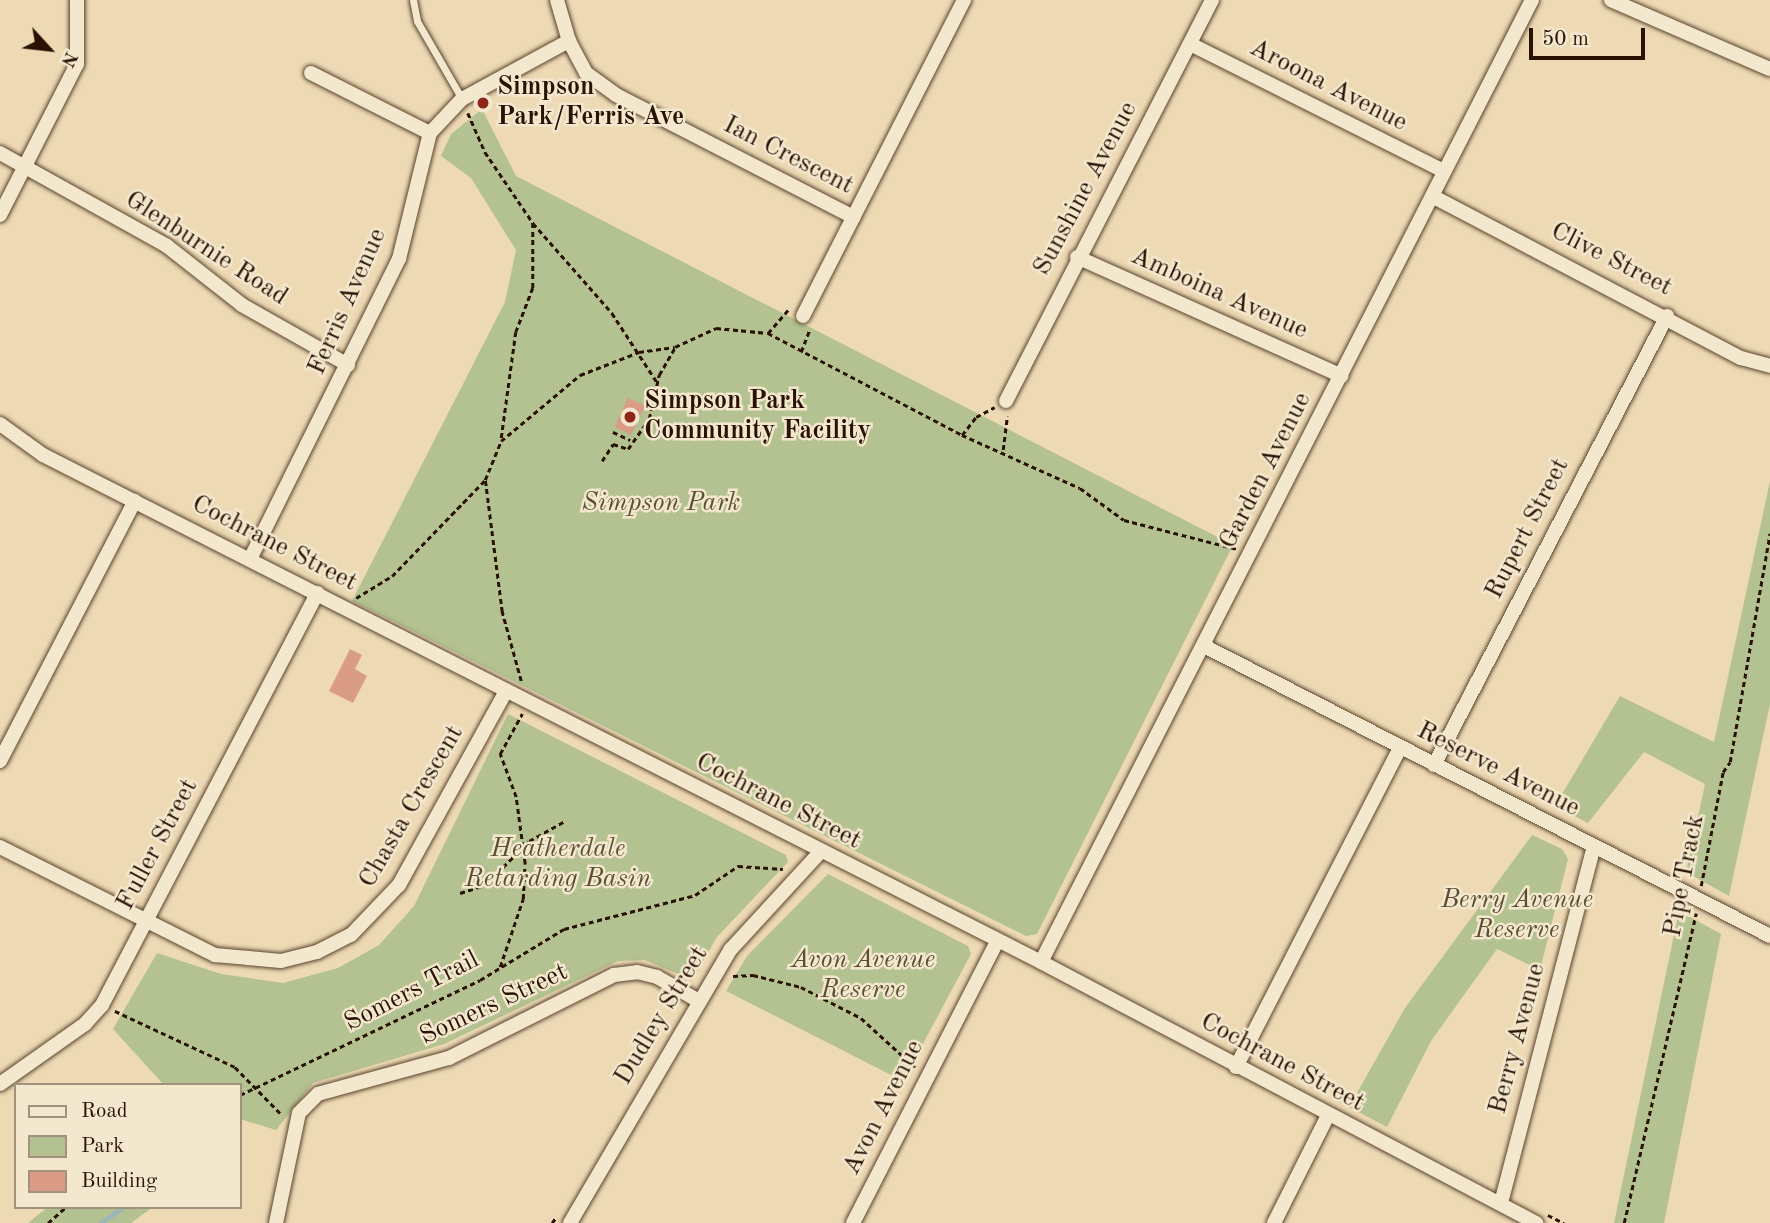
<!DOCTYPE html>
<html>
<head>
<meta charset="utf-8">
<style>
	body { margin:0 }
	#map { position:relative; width:1770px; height:1223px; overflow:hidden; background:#eddab4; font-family:"Old Standard TT",serif }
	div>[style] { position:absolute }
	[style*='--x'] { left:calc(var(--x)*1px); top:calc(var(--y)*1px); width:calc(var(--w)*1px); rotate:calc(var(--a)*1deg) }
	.green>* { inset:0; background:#b4c190 }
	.stream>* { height:4.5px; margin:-2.25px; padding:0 2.25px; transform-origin:2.25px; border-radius:2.25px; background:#9bb8b6 }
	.building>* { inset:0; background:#da9c86 }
	.path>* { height:2.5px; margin-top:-1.25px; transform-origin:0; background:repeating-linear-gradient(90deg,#291202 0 5px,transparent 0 8.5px) }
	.roads { filter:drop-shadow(0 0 2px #5a442e) drop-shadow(0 0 2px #5a442e) }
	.lane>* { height:7px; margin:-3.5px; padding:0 3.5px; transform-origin:3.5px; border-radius:3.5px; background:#f3e7ce }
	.street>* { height:14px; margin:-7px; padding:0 7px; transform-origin:7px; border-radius:7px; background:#f3e7ce }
	.dots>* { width:19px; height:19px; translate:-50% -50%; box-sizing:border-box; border:4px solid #f3e7ce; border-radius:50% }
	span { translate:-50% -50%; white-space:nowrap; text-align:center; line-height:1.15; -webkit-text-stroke:5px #f3e7ce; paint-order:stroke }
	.street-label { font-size:26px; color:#291202 }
	.poi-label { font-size:26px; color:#291202; font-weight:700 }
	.left { translate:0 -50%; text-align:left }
	.park-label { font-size:26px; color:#5a4f34; font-style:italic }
	.legend { position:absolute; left:14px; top:1083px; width:228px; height:126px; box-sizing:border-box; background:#f3e7ce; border:2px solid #a2927c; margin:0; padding:9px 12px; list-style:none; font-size:21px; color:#291202 }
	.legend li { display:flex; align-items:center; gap:14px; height:35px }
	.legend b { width:35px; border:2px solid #a2927c }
	.north { position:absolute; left:14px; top:14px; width:70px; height:70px; -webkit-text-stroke:5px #f3e7ce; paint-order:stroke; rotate:117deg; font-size:19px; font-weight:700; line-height:28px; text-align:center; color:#291202 }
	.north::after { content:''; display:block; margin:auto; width:24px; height:32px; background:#291202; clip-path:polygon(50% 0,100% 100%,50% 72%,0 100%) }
	.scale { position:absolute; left:1529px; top:28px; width:116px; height:32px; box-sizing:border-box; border:4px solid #291202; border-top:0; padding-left:9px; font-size:21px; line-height:24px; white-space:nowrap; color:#291202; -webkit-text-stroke:5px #f3e7ce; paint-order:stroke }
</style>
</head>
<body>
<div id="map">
	<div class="green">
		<div style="clip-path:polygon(482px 109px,516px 176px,1233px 545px,1037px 934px,1026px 936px,352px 601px,505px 302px,516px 250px,471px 178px,441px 156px,451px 134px)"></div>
		<div style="clip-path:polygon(1770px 481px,1770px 704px,1729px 896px,1686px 872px,1705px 784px,1644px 752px,1588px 823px,1555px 806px,1620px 696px,1714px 742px)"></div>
		<div style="clip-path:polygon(508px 714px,786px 855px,788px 862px,717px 937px,692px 980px,645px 960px,618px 961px,444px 1044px,313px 1083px,276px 1130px,240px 1119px,240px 1085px,164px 1085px,113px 1029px,157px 953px,221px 974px,283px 983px,338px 968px,379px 945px,414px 906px)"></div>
		<div style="clip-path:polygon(1532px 835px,1562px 849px,1568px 859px,1540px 970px,1497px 949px,1431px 1041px,1387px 1127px,1349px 1107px,1405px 1008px)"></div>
		<div style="clip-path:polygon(828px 874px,968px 946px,971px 954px,903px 1081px,726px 991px,747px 956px)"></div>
		<div style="clip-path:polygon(1679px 911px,1721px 934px,1664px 1223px,1614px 1223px)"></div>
		<div style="clip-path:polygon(48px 1207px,153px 1207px,131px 1223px,28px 1223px)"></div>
	</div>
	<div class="stream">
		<div style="--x:100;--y:1223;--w:29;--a:-34"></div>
	</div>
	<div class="building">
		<div style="clip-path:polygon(628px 398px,645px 406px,631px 435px,615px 427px)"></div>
		<div style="clip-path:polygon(350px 649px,362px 655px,355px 669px,367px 676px,353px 703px,329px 691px)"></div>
	</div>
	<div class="path">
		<div style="--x:468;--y:113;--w:43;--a:66.4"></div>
		<div style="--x:485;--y:152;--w:86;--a:55.9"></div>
		<div style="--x:533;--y:223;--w:65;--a:90"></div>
		<div style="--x:533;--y:288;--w:47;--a:111.1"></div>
		<div style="--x:516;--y:332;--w:110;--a:97.8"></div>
		<div style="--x:533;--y:223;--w:120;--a:48.7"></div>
		<div style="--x:612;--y:313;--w:82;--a:56.9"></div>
		<div style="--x:768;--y:333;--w:32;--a:-49"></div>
		<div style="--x:801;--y:352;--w:25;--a:-69"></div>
		<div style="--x:613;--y:432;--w:19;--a:25"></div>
		<div style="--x:962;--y:435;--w:23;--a:-52"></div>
		<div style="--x:976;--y:417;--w:21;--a:-28"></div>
		<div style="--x:1003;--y:450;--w:34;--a:-83"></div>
		<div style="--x:602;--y:461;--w:20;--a:-57"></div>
		<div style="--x:613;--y:444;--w:16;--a:18"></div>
		<div style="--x:628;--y:449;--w:37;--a:-55"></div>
		<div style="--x:649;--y:419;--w:45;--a:-77.2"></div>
		<div style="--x:659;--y:375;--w:32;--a:-60"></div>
		<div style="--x:356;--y:598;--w:42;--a:-31.4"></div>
		<div style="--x:392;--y:576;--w:134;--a:-45.9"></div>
		<div style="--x:521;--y:681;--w:72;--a:-105.4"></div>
		<div style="--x:502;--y:612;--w:133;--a:-97.3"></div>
		<div style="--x:485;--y:480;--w:42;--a:-67.7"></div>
		<div style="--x:501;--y:441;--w:103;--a:-39.9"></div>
		<div style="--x:580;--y:375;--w:63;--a:-21.3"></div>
		<div style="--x:639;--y:352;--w:36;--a:-8"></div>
		<div style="--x:675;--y:347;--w:45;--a:-24.9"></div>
		<div style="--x:716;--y:328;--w:52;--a:5.5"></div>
		<div style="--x:768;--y:333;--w:219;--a:27.7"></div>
		<div style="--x:962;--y:435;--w:129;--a:24.2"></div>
		<div style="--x:1080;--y:488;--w:54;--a:36"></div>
		<div style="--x:1124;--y:520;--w:117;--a:14.4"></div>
		<div style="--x:1701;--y:886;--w:116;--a:-79.1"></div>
		<div style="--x:1723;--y:772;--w:12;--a:-55"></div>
		<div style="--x:1730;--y:762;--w:232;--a:-80.1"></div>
		<div style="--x:460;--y:893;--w:26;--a:-18"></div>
		<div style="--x:485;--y:885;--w:62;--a:-45"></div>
		<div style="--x:529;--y:841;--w:41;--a:-29.1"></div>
		<div style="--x:500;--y:967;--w:72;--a:-71.3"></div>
		<div style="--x:523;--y:899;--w:35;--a:-87"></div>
		<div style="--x:525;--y:864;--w:68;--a:-97.7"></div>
		<div style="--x:516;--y:797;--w:46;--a:-110.4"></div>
		<div style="--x:500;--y:754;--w:46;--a:-61.2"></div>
		<div style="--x:733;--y:976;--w:20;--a:-3"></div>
		<div style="--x:753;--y:975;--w:49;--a:14"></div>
		<div style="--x:801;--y:987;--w:68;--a:27.3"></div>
		<div style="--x:861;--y:1018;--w:76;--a:42.3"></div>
		<div style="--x:115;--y:1011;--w:132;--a:25"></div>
		<div style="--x:235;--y:1067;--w:67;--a:45.6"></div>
		<div style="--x:240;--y:1095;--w:266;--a:-25.6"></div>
		<div style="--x:480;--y:980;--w:98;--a:-31.3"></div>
		<div style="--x:564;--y:929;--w:135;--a:-14.5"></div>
		<div style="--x:695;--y:895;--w:52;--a:-34"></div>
		<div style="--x:738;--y:866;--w:45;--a:3.8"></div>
		<div style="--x:1548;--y:1215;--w:18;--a:27"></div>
		<div style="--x:48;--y:1223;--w:24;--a:-42"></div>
		<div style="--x:552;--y:1223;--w:7;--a:-56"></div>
		<div style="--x:1624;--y:1223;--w:318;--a:-76.9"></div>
	</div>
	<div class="roads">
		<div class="lane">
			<div style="--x:413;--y:0;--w:21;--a:79"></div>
			<div style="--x:417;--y:21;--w:90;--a:60"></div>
		</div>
		<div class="street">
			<div style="--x:557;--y:0;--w:43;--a:73.7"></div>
			<div style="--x:569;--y:41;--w:36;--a:62"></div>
			<div style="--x:586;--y:73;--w:37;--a:36"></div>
			<div style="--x:616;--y:95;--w:267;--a:27.2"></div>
			<div style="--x:1611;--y:0;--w:173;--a:23.5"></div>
			<div style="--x:1190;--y:44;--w:284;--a:26.6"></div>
			<div style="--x:311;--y:73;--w:133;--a:26.8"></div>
			<div style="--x:0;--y:153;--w:191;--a:29.1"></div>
			<div style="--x:167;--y:246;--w:95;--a:38.2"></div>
			<div style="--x:242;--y:305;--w:122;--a:29.5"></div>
			<div style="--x:1432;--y:196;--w:349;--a:27.7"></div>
			<div style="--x:1741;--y:358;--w:30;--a:15"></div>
			<div style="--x:0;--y:215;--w:169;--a:-63"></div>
			<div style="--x:77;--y:64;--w:64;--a:-90"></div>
			<div style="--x:1077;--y:257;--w:290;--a:24.2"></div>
			<div style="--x:803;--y:316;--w:355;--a:-63"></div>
			<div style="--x:1006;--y:401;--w:451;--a:-62.8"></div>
			<div style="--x:0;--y:424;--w:53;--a:35.8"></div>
			<div style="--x:43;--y:455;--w:1119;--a:26.93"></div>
			<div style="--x:1041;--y:962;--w:560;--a:27.8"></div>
			<div style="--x:250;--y:559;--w:335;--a:-63.6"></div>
			<div style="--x:399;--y:259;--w:130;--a:-76.2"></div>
			<div style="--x:430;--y:133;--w:47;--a:-46.7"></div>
			<div style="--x:462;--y:99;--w:122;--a:-28.5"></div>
			<div style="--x:1204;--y:646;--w:636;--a:27.13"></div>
			<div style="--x:0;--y:761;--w:293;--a:-62.6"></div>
			<div style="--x:1434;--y:765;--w:506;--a:-62.57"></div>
			<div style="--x:0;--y:847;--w:241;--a:26.7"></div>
			<div style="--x:215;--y:955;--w:66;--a:5.2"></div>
			<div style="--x:281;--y:961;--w:37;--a:-14"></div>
			<div style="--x:317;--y:952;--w:38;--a:-27"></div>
			<div style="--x:351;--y:935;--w:69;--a:-46.2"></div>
			<div style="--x:399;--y:885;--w:222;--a:-61.1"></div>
			<div style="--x:1041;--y:962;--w:1080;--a:-62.96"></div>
			<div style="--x:1236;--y:1067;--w:359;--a:-62.8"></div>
			<div style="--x:0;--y:1084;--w:104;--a:-35.2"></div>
			<div style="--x:85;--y:1024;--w:25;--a:-48"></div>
			<div style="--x:102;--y:1005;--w:465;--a:-62.4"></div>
			<div style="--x:1501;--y:1203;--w:368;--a:-75.4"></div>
			<div style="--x:276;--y:1223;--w:112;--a:-78.2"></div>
			<div style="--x:299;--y:1113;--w:27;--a:-45"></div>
			<div style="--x:318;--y:1094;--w:136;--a:-15.4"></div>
			<div style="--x:449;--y:1058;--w:185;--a:-26.7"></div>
			<div style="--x:614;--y:975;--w:23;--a:-7"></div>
			<div style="--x:637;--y:972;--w:21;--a:14"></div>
			<div style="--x:657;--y:977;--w:46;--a:29.9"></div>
			<div style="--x:570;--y:1223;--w:318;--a:-59.6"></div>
			<div style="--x:731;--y:949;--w:133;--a:-47.4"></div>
			<div style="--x:853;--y:1223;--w:317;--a:-62.9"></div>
			<div style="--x:1274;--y:1223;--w:121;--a:-63.4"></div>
		</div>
	</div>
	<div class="dots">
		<div style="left:483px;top:103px;background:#8f2418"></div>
		<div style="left:630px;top:417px;background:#8f2418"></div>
	</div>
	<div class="street-label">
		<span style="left:1328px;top:86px;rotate:27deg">Aroona Avenue</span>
		<span style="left:788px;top:156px;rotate:27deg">Ian Crescent</span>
		<span style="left:1086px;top:189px;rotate:-62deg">Sunshine Avenue</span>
		<span style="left:206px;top:249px;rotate:33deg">Glenburnie Road</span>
		<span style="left:1611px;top:260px;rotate:27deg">Clive Street</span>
		<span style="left:1219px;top:294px;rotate:24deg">Amboina Avenue</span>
		<span style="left:348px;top:302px;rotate:-66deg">Ferris Avenue</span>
		<span style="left:1266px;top:471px;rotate:-63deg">Garden Avenue</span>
		<span style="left:1528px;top:529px;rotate:-63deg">Rupert Street</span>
		<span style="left:274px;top:544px;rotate:27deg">Cochrane Street</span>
		<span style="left:1498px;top:770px;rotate:27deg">Reserve Avenue</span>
		<span style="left:778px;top:802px;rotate:27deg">Cochrane Street</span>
		<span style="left:412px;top:807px;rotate:-60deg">Chasta Crescent</span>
		<span style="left:158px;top:845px;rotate:-62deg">Fuller Street</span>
		<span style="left:1685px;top:876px;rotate:-79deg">Pipe Track</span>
		<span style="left:412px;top:992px;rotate:-27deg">Somers Trail</span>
		<span style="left:494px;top:1005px;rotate:-25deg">Somers Street</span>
		<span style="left:662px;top:1016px;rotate:-59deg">Dudley Street</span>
		<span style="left:1518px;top:1039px;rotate:-75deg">Berry Avenue</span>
		<span style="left:1282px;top:1063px;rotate:28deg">Cochrane Street</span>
		<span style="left:884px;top:1108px;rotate:-63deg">Avon Avenue</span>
	</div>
	<div class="poi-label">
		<span class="left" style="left:497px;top:103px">Simpson<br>Park/Ferris Ave</span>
		<span class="left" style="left:644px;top:417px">Simpson Park<br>Community Facility</span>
	</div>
	<div class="park-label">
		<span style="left:661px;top:504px">Simpson Park</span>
		<span style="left:558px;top:865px">Heatherdale<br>Retarding Basin</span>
		<span style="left:1517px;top:916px">Berry Avenue<br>Reserve</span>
		<span style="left:863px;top:976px">Avon Avenue<br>Reserve</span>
	</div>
	<ul class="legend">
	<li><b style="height:9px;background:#f3e7ce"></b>Road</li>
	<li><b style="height:19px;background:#b4c190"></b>Park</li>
	<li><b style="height:19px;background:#da9c86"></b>Building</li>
	</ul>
	<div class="north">N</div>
	<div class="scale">50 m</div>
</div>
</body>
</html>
